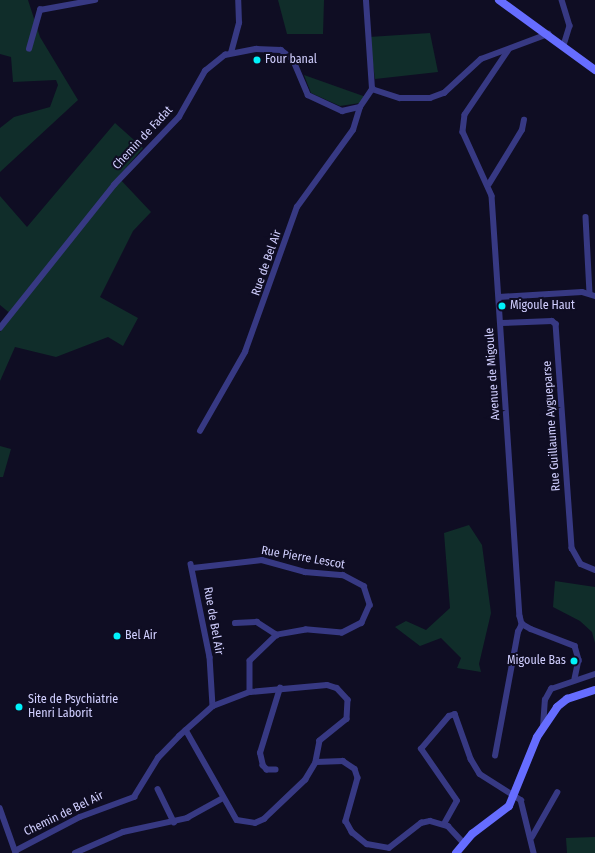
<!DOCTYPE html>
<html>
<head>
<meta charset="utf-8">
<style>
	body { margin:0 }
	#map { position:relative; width:595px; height:853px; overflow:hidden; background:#0f0d23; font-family:"Fira Sans Condensed",sans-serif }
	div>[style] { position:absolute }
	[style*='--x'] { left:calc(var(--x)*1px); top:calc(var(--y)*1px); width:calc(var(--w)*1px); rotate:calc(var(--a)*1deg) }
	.green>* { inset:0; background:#102d2a }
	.street>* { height:5.5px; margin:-2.75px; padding:0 2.75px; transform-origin:2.75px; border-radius:2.75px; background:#373983 }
	.secondary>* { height:8px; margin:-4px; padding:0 4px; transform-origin:4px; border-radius:4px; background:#666dff }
	.dots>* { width:11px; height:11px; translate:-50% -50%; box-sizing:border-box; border:2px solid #0f0d23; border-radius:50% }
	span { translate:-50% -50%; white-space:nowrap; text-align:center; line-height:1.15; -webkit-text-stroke:4px #0f0d23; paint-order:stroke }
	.poi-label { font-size:12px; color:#d1cfff }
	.left { translate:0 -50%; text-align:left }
	.right { translate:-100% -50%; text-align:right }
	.street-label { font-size:12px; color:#d1cfff }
</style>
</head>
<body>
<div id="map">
	<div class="green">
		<div style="clip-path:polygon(0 0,28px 0,40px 37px,78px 100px,0 172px,0 128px,14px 117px,50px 107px,58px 85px,56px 80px,13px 82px,11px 57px,0 54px)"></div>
		<div style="clip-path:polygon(278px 0,324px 0,323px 34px,287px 34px)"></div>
		<div style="clip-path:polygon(430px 33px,438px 72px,375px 79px,369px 37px)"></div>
		<div style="clip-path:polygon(304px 75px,366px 97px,360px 103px,340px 106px,311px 93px)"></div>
		<div style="clip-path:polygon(115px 123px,143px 148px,118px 177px,151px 212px,133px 231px,100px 297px,138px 318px,123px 346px,108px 337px,56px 357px,15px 347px,0 381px,0 332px,12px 315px,0 305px,0 196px,27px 227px)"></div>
		<div style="clip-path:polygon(0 446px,11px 449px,3px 477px,0 477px)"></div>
		<div style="clip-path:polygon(469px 525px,482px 545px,491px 613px,479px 664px,481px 672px,457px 668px,461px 658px,441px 638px,420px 646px,395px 627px,406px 621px,426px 630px,450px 608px,444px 533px)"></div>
		<div style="clip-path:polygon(555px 581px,595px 587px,595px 643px,592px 632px,580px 621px,553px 607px)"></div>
		<div style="clip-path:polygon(595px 837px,595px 853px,567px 853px,566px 838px)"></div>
	</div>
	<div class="street">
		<div style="--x:562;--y:0;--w:27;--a:73"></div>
		<div style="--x:570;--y:26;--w:21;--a:107"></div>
		<div style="--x:29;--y:49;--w:41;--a:-74.2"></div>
		<div style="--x:40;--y:10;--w:56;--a:-10.3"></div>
		<div style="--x:509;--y:50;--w:78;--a:124.1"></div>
		<div style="--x:465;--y:115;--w:17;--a:97"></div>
		<div style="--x:463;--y:132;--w:70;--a:65.6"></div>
		<div style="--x:492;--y:196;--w:421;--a:86.2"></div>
		<div style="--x:520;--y:616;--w:8;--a:76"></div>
		<div style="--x:522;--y:624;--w:10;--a:29"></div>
		<div style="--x:531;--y:629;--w:47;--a:21.1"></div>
		<div style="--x:575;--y:646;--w:15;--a:74"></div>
		<div style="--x:579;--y:660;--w:19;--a:102"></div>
		<div style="--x:231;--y:53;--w:31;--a:-75"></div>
		<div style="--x:239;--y:23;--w:23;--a:-92"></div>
		<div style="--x:372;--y:89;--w:29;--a:18"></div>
		<div style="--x:400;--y:98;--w:30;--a:0"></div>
		<div style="--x:430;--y:98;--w:15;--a:-20"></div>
		<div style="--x:444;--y:93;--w:50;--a:-42.6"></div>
		<div style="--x:481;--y:59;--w:72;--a:-20.5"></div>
		<div style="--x:489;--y:184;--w:63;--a:-58.6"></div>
		<div style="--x:522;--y:130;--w:10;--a:-79"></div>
		<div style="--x:586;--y:217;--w:76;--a:87"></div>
		<div style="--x:499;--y:297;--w:83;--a:-3.4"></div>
		<div style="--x:582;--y:292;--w:14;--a:17"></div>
		<div style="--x:501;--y:323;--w:51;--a:-2.2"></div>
		<div style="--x:552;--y:321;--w:5;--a:37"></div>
		<div style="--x:556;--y:324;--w:225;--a:85.9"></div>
		<div style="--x:572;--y:548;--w:18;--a:61"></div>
		<div style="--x:581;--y:564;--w:15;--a:23"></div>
		<div style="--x:0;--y:328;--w:183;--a:-51.4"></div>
		<div style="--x:114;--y:185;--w:94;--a:-46.3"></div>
		<div style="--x:179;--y:117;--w:53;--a:-60.5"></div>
		<div style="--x:205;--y:71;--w:26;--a:-39"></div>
		<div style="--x:225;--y:55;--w:32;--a:-11"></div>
		<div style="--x:256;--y:49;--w:25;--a:2"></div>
		<div style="--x:281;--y:50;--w:15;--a:37"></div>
		<div style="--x:293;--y:59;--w:39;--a:67"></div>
		<div style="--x:308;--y:95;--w:38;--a:25"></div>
		<div style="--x:342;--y:111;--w:18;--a:-13"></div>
		<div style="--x:360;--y:107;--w:22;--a:-56"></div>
		<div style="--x:372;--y:89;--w:89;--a:-93.9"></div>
		<div style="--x:200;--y:431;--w:91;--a:-60.3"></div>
		<div style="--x:245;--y:352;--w:154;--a:-70.3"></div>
		<div style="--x:297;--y:207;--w:95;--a:-54"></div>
		<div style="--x:353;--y:130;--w:24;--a:-73"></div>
		<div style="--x:191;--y:564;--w:95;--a:78.5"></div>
		<div style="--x:210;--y:657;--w:49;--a:86.5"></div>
		<div style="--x:193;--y:568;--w:69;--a:-6.6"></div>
		<div style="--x:262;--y:560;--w:45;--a:15.6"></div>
		<div style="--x:305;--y:572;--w:38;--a:5"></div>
		<div style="--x:343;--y:575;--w:24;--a:28"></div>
		<div style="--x:364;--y:586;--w:20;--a:72"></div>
		<div style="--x:370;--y:605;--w:20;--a:114"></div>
		<div style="--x:362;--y:623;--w:22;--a:153"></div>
		<div style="--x:342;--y:633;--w:36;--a:-175"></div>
		<div style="--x:306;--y:630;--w:29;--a:170"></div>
		<div style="--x:277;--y:635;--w:37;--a:136"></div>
		<div style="--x:250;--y:661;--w:31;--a:90"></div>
		<div style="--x:250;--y:692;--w:77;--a:-5.2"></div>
		<div style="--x:327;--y:685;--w:10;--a:17"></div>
		<div style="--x:337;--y:688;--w:16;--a:47"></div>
		<div style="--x:348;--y:700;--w:19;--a:93"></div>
		<div style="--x:347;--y:719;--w:35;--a:141"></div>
		<div style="--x:320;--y:741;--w:21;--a:101"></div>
		<div style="--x:235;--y:623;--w:22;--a:-3"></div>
		<div style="--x:257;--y:622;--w:24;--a:33"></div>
		<div style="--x:543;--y:727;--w:27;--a:-86"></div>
		<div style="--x:545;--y:700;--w:13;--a:-61"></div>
		<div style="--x:551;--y:689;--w:46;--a:-18.8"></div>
		<div style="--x:186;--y:730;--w:103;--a:60.5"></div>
		<div style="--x:237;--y:820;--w:18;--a:9"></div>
		<div style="--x:255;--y:823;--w:10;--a:-24"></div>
		<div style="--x:264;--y:819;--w:57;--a:-43.6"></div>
		<div style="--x:305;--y:780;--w:21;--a:-59"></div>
		<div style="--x:316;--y:762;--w:27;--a:-2"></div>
		<div style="--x:343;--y:761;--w:14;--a:34"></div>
		<div style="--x:355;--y:769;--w:9;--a:72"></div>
		<div style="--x:358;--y:778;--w:45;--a:105.6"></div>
		<div style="--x:346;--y:821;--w:13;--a:61"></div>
		<div style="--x:352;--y:832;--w:19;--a:39"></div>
		<div style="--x:367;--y:844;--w:22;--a:10"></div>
		<div style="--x:389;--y:848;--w:41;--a:-38"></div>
		<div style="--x:421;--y:823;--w:9;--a:-13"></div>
		<div style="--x:430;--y:821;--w:19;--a:16"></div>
		<div style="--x:448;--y:826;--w:23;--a:47"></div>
		<div style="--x:495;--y:756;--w:126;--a:-79.5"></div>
		<div style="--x:518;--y:632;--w:9;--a:-63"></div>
		<div style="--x:276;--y:770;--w:9;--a:180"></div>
		<div style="--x:267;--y:770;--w:6;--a:-135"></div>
		<div style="--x:263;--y:766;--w:13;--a:-103"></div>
		<div style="--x:260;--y:753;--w:68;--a:-72.9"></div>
		<div style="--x:158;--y:789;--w:37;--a:64"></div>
		<div style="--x:0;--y:808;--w:48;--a:70.4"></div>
		<div style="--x:444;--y:824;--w:26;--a:-61"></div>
		<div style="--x:457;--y:801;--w:63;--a:-124.7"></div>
		<div style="--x:421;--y:749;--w:43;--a:-49.7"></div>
		<div style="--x:449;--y:716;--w:6;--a:-18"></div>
		<div style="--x:455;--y:714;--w:48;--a:70.4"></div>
		<div style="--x:471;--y:759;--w:17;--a:59"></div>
		<div style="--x:480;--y:774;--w:49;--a:32.4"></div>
		<div style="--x:521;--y:800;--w:55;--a:76.2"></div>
		<div style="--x:532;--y:837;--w:51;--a:-60.4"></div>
		<div style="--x:15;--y:851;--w:73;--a:-27.6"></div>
		<div style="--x:80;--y:817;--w:58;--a:-20.3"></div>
		<div style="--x:134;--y:797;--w:46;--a:-58.4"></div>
		<div style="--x:158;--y:758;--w:30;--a:-46"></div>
		<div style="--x:179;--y:736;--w:45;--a:-41.4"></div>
		<div style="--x:213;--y:706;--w:40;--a:-21"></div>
		<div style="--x:75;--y:853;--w:52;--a:-23.6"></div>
		<div style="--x:123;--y:832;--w:66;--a:-12.3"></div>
		<div style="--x:187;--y:818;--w:41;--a:-29.1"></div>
	</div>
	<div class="secondary">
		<div style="--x:499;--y:0;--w:119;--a:36.1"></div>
		<div style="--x:456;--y:853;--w:25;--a:-50"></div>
		<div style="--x:472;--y:834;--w:46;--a:-37.1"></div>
		<div style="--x:509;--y:806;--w:74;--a:-67.9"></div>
		<div style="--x:537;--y:737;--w:36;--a:-56"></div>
		<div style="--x:557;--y:707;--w:13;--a:-39"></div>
		<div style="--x:567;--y:699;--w:29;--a:-18"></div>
	</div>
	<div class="dots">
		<div style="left:257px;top:60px;background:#00f2fa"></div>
		<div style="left:502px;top:306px;background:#00f2fa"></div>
		<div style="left:117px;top:636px;background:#00f2fa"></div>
		<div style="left:574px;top:661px;background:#00f2fa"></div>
		<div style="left:19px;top:707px;background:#00f2fa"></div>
	</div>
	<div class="poi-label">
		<span class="left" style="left:265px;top:60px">Four banal</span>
		<span class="left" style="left:510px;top:306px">Migoule Haut</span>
		<span class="left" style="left:125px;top:636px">Bel Air</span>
		<span class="right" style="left:566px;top:661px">Migoule Bas</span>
		<span class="left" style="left:28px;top:707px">Site de Psychiatrie<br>Henri Laborit</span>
	</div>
	<div class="street-label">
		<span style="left:143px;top:138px;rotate:-47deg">Chemin de Fadat</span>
		<span style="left:267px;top:263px;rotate:-71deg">Rue de Bel Air</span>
		<span style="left:493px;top:374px;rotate:-94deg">Avenue de Migoule</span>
		<span style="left:552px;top:426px;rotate:-94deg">Rue Guillaume Aygueparse</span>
		<span style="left:303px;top:558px;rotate:10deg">Rue Pierre Lescot</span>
		<span style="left:213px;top:621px;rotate:80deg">Rue de Bel Air</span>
		<span style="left:64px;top:814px;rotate:-26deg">Chemin de Bel Air</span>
	</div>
</div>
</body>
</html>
